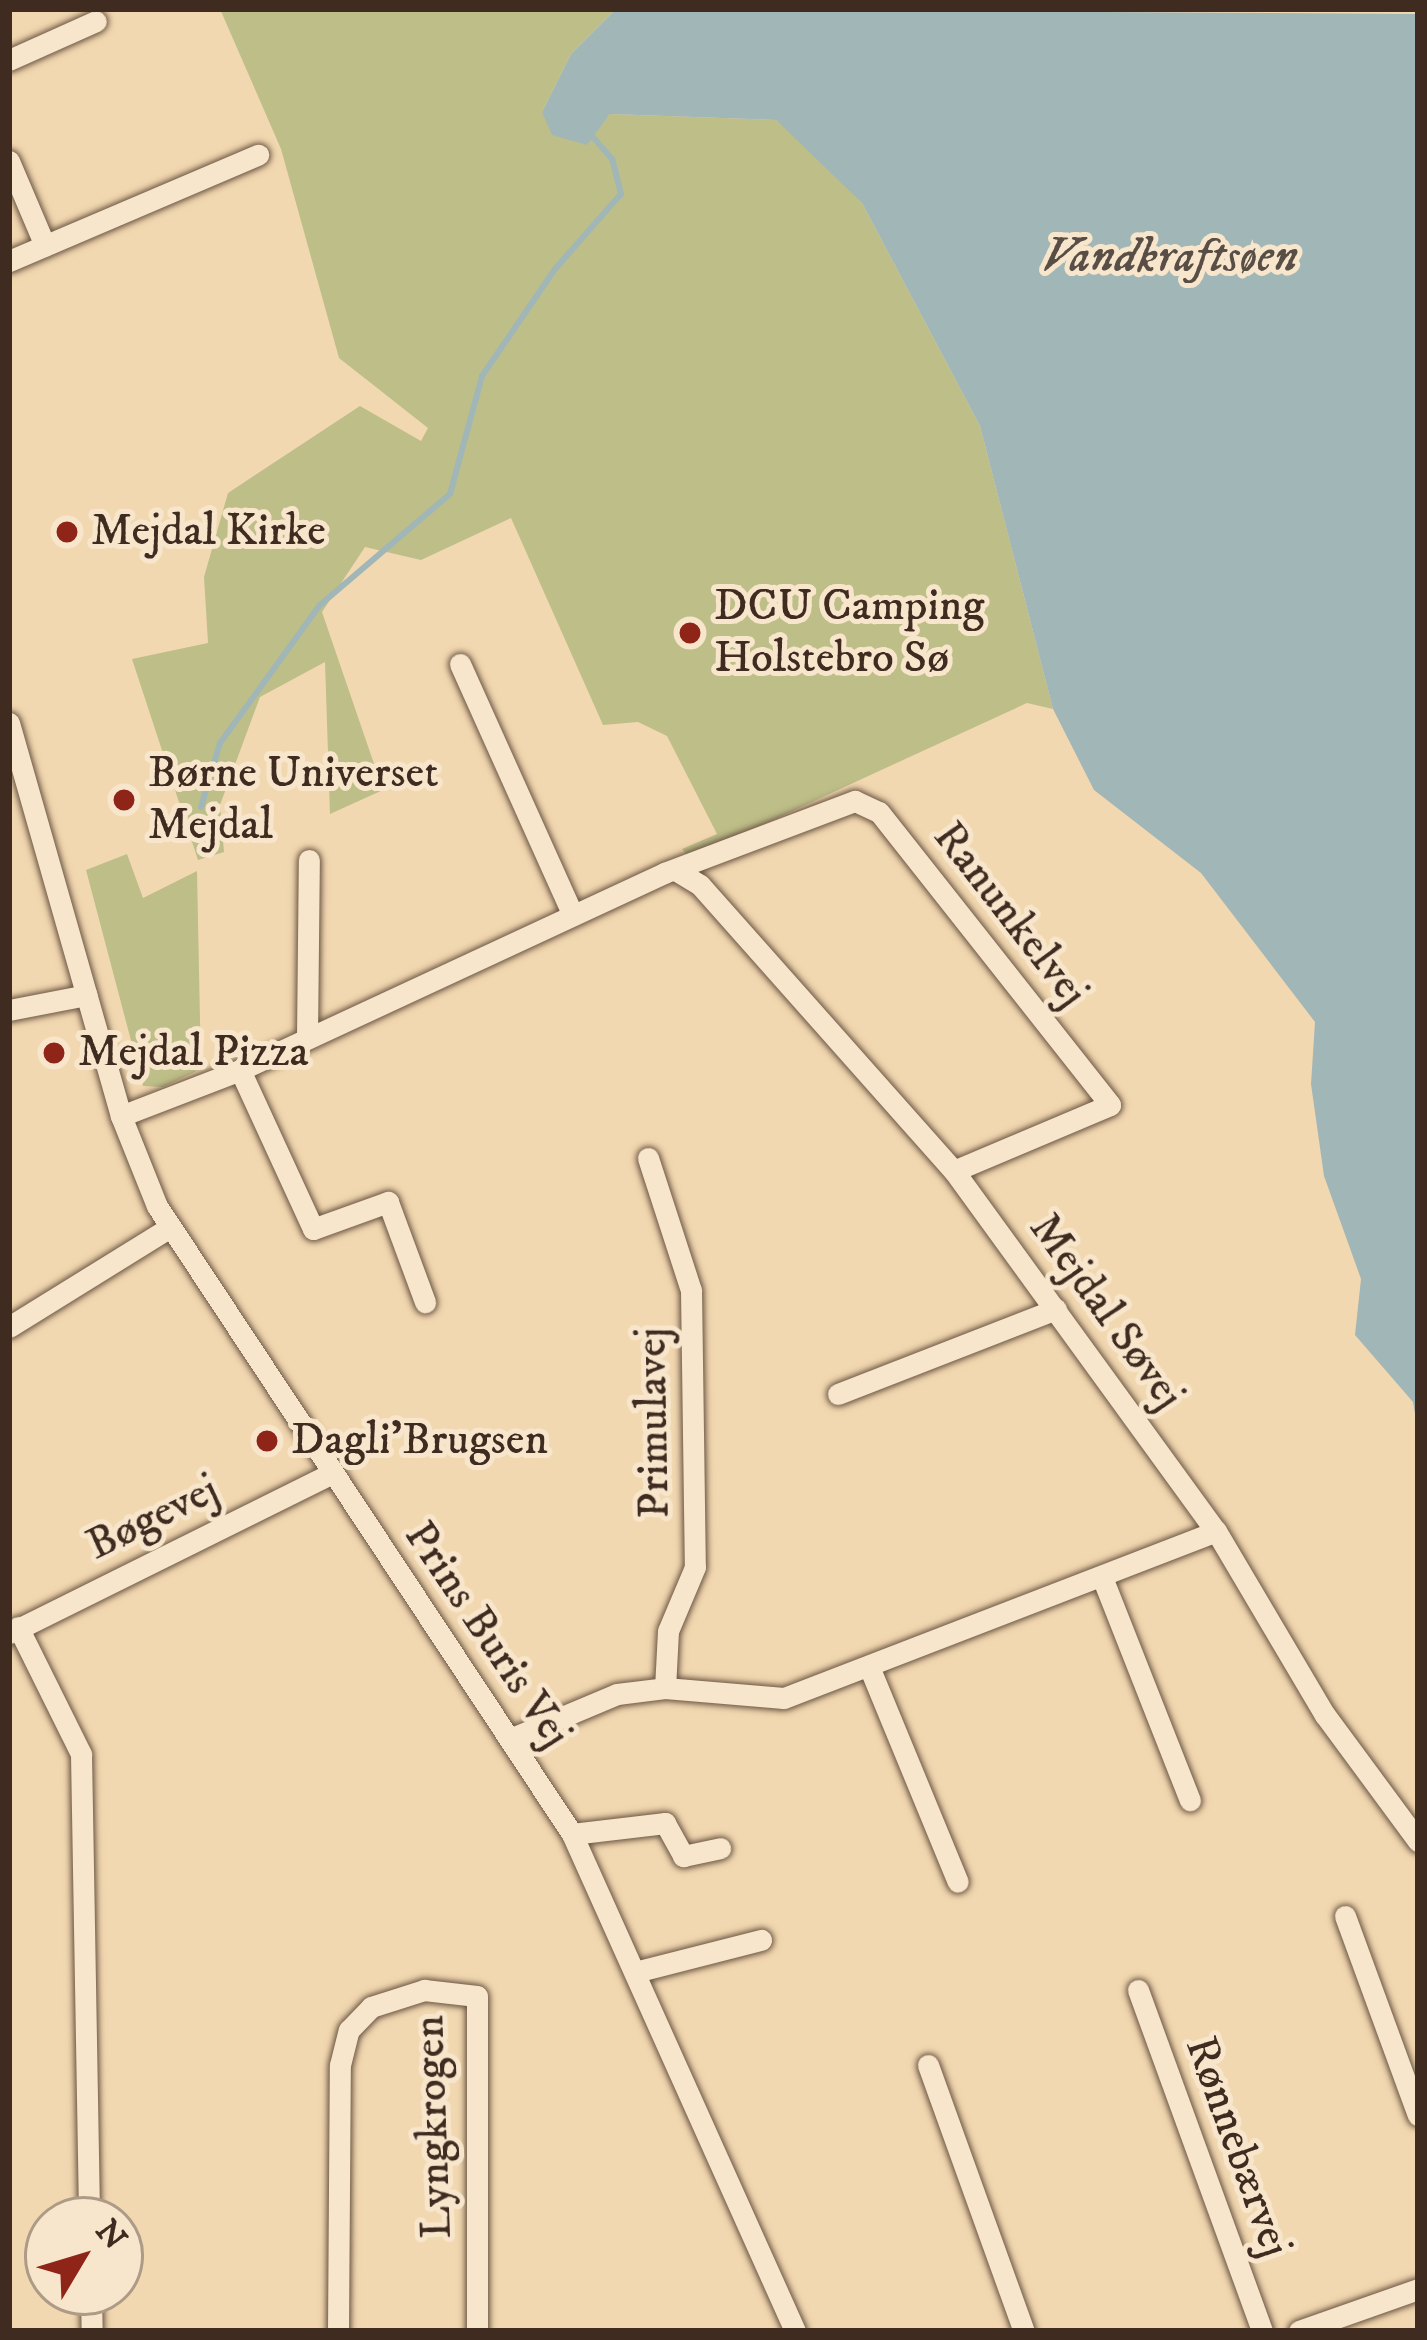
<!DOCTYPE html>
<html>
<head>
<meta charset="utf-8">
<style>
	body { margin:0 }
	#map { position:relative; width:1427px; height:2340px; overflow:hidden; background:#f2d8b0; font-family:"IM FELL DW Pica",serif }
	div>[style] { position:absolute }
	[style*='--x'] { left:calc(var(--x)*1px); top:calc(var(--y)*1px); width:calc(var(--w)*1px); rotate:calc(var(--a)*1deg) }
	.green>* { inset:0; background:#bebe88 }
	.water>* { inset:0; background:#a1b6b7 }
	.stream>* { height:6px; margin:-3px; padding:0 3px; transform-origin:3px; border-radius:3px; background:#a1b6b7 }
	.roads { filter:drop-shadow(0 0 3px #6c5644) drop-shadow(0 0 3px #6c5644) }
	.minor>* { height:21px; margin:-10.5px; padding:0 10.5px; transform-origin:10.5px; border-radius:10.5px; background:#f7e6cc }
	.dots>* { width:33px; height:33px; translate:-50% -50%; box-sizing:border-box; border:6px solid #f7e6cc; border-radius:50% }
	span { translate:-50% -50%; white-space:nowrap; text-align:center; line-height:1.15; -webkit-text-stroke:10px #f7e6cc; paint-order:stroke }
	.poi-label { font-size:45px; color:#402b20 }
	.left { translate:0 -50%; text-align:left }
	.street-label { font-size:45px; color:#402b20 }
	.water-label { font-size:48px; color:#584e46; font-style:italic }
	.frame { position:absolute; inset:0; border:12px solid #402b20; pointer-events:none }
	.north { position:absolute; left:24px; top:2196px; width:120px; height:120px; box-sizing:border-box; background:#f7e6cc; border:3px solid #ae9b87; border-radius:50%; rotate:52deg; font-size:33px; font-weight:700; line-height:48px; text-align:center; color:#402b20 }
	.north::after { content:''; display:block; margin:auto; width:42px; height:54px; background:#8f2418; clip-path:polygon(50% 0,100% 100%,50% 72%,0 100%) }
</style>
</head>
<body>
<div id="map">
	<div class="green">
		<div style="clip-path:polygon(220px 9px,616px 9px,571px 54px,542px 112px,551px 126px,587px 144px,610px 114px,776px 120px,813px 151px,862px 203px,980px 426px,1053px 709px,1027px 703px,690px 858px,682px 849px,717px 834px,667px 736px,638px 722px,603px 725px,511px 518px,421px 560px,365px 547px,322px 612px,383px 790px,330px 814px,325px 662px,260px 697px,220px 805px,224px 852px,198px 860px,132px 659px,208px 643px,204px 577px,228px 493px,360px 406px,421px 441px,428px 428px,339px 358px,281px 149px)"></div>
		<div style="clip-path:polygon(127px 854px,143px 898px,197px 871px,201px 1069px,163px 1087px,143px 1086px,86px 870px)"></div>
	</div>
	<div class="water">
		<div style="clip-path:polygon(616px 9px,1417px 14px,1418px 1432px,1413px 1402px,1355px 1335px,1361px 1279px,1324px 1176px,1311px 1084px,1315px 1022px,1201px 873px,1094px 790px,1053px 709px,980px 426px,862px 203px,776px 120px,610px 114px,587px 145px,552px 135px,542px 112px,571px 54px)"></div>
	</div>
	<div class="stream">
		<div style="--x:201;--y:807;--w:67;--a:-73.5"></div>
		<div style="--x:220;--y:743;--w:170;--a:-54.1"></div>
		<div style="--x:320;--y:605;--w:171;--a:-40.5"></div>
		<div style="--x:450;--y:494;--w:122;--a:-74.8"></div>
		<div style="--x:482;--y:376;--w:130;--a:-55.7"></div>
		<div style="--x:555;--y:269;--w:100;--a:-48.7"></div>
		<div style="--x:621;--y:194;--w:36;--a:-104"></div>
		<div style="--x:612;--y:159;--w:28;--a:-131"></div>
	</div>
	<div class="roads">
		<div class="minor">
			<div style="--x:9;--y:60;--w:95;--a:-24.1"></div>
			<div style="--x:9;--y:161;--w:92;--a:67"></div>
			<div style="--x:9;--y:261;--w:271;--a:-23.1"></div>
			<div style="--x:460;--y:664;--w:275;--a:65.8"></div>
			<div style="--x:9;--y:723;--w:409;--a:74.1"></div>
			<div style="--x:121;--y:1116;--w:97;--a:68.2"></div>
			<div style="--x:157;--y:1206;--w:753;--a:56.54"></div>
			<div style="--x:572;--y:1834;--w:545;--a:65.83"></div>
			<div style="--x:677;--y:871;--w:27;--a:31"></div>
			<div style="--x:700;--y:885;--w:383;--a:48.4"></div>
			<div style="--x:954;--y:1171;--w:445;--a:54"></div>
			<div style="--x:1216;--y:1531;--w:214;--a:59.4"></div>
			<div style="--x:1325;--y:1715;--w:157;--a:53.6"></div>
			<div style="--x:9;--y:1010;--w:79;--a:-10.9"></div>
			<div style="--x:307;--y:1038;--w:178;--a:-89.4"></div>
			<div style="--x:240;--y:1070;--w:175;--a:65.3"></div>
			<div style="--x:313;--y:1229;--w:80;--a:-19.8"></div>
			<div style="--x:388;--y:1202;--w:107;--a:69.7"></div>
			<div style="--x:121;--y:1116;--w:128;--a:-21.1"></div>
			<div style="--x:240;--y:1070;--w:468;--a:-24.9"></div>
			<div style="--x:664;--y:873;--w:204;--a:-20.7"></div>
			<div style="--x:855;--y:801;--w:26;--a:25"></div>
			<div style="--x:879;--y:812;--w:373;--a:51.7"></div>
			<div style="--x:1110;--y:1105;--w:169;--a:157.1"></div>
			<div style="--x:648;--y:1158;--w:139;--a:72"></div>
			<div style="--x:691;--y:1290;--w:277;--a:89.2"></div>
			<div style="--x:695;--y:1567;--w:69;--a:112.9"></div>
			<div style="--x:668;--y:1631;--w:57;--a:93"></div>
			<div style="--x:9;--y:1327;--w:190;--a:-31.8"></div>
			<div style="--x:838;--y:1394;--w:234;--a:-21.3"></div>
			<div style="--x:1102;--y:1577;--w:240;--a:68.5"></div>
			<div style="--x:18;--y:1627;--w:142;--a:63.6"></div>
			<div style="--x:81;--y:1754;--w:466;--a:89"></div>
			<div style="--x:10;--y:1633;--w:360;--a:-26.4"></div>
			<div style="--x:870;--y:1669;--w:230;--a:67.6"></div>
			<div style="--x:510;--y:1739;--w:116;--a:-22.8"></div>
			<div style="--x:617;--y:1694;--w:48;--a:-7.1"></div>
			<div style="--x:665;--y:1688;--w:119;--a:4.8"></div>
			<div style="--x:784;--y:1698;--w:463;--a:-21.1"></div>
			<div style="--x:572;--y:1834;--w:94;--a:-6.7"></div>
			<div style="--x:665;--y:1823;--w:38;--a:61"></div>
			<div style="--x:683;--y:1856;--w:38;--a:-12"></div>
			<div style="--x:1345;--y:1916;--w:212;--a:69.9"></div>
			<div style="--x:639;--y:1971;--w:126;--a:-14.3"></div>
			<div style="--x:1138;--y:1990;--w:363;--a:70"></div>
			<div style="--x:928;--y:2065;--w:283;--a:70.2"></div>
			<div style="--x:91;--y:2292;--w:39;--a:89"></div>
			<div style="--x:338;--y:2331;--w:266;--a:-89.6"></div>
			<div style="--x:340;--y:2065;--w:36;--a:-76"></div>
			<div style="--x:349;--y:2030;--w:32;--a:-46"></div>
			<div style="--x:371;--y:2007;--w:56;--a:-17.8"></div>
			<div style="--x:424;--y:1990;--w:53;--a:6.5"></div>
			<div style="--x:477;--y:1996;--w:335;--a:90"></div>
			<div style="--x:1299;--y:2331;--w:126;--a:-19.4"></div>
		</div>
	</div>
	<div class="dots">
		<div style="left:67px;top:532px;background:#8f2418"></div>
		<div style="left:690px;top:633px;background:#8f2418"></div>
		<div style="left:124px;top:800px;background:#8f2418"></div>
		<div style="left:54px;top:1053px;background:#8f2418"></div>
		<div style="left:267px;top:1441px;background:#8f2418"></div>
	</div>
	<div class="poi-label">
		<span class="left" style="left:91px;top:532px">Mejdal Kirke</span>
		<span class="left" style="left:714px;top:633px">DCU Camping<br>Holstebro Sø</span>
		<span class="left" style="left:148px;top:800px">Børne Universet<br>Mejdal</span>
		<span class="left" style="left:78px;top:1053px">Mejdal Pizza</span>
		<span class="left" style="left:291px;top:1441px">Dagli'Brugsen</span>
	</div>
	<div class="street-label">
		<span style="left:1010px;top:915px;rotate:52deg">Ranunkelvej</span>
		<span style="left:1106px;top:1312px;rotate:54deg">Mejdal Søvej</span>
		<span style="left:654px;top:1423px;rotate:-91deg">Primulavej</span>
		<span style="left:153px;top:1518px;rotate:-26deg">Bøgevej</span>
		<span style="left:487px;top:1635px;rotate:56deg">Prins Buris Vej</span>
		<span style="left:434px;top:2127px;rotate:-92deg">Lyngkrogen</span>
		<span style="left:1237px;top:2147px;rotate:70deg">Rønnebærvej</span>
	</div>
	<div class="water-label">
		<span style="left:1170px;top:258px">Vandkraftsøen</span>
	</div>
	<div class="frame"></div>
	<div class="north">N</div>
</div>
</body>
</html>
